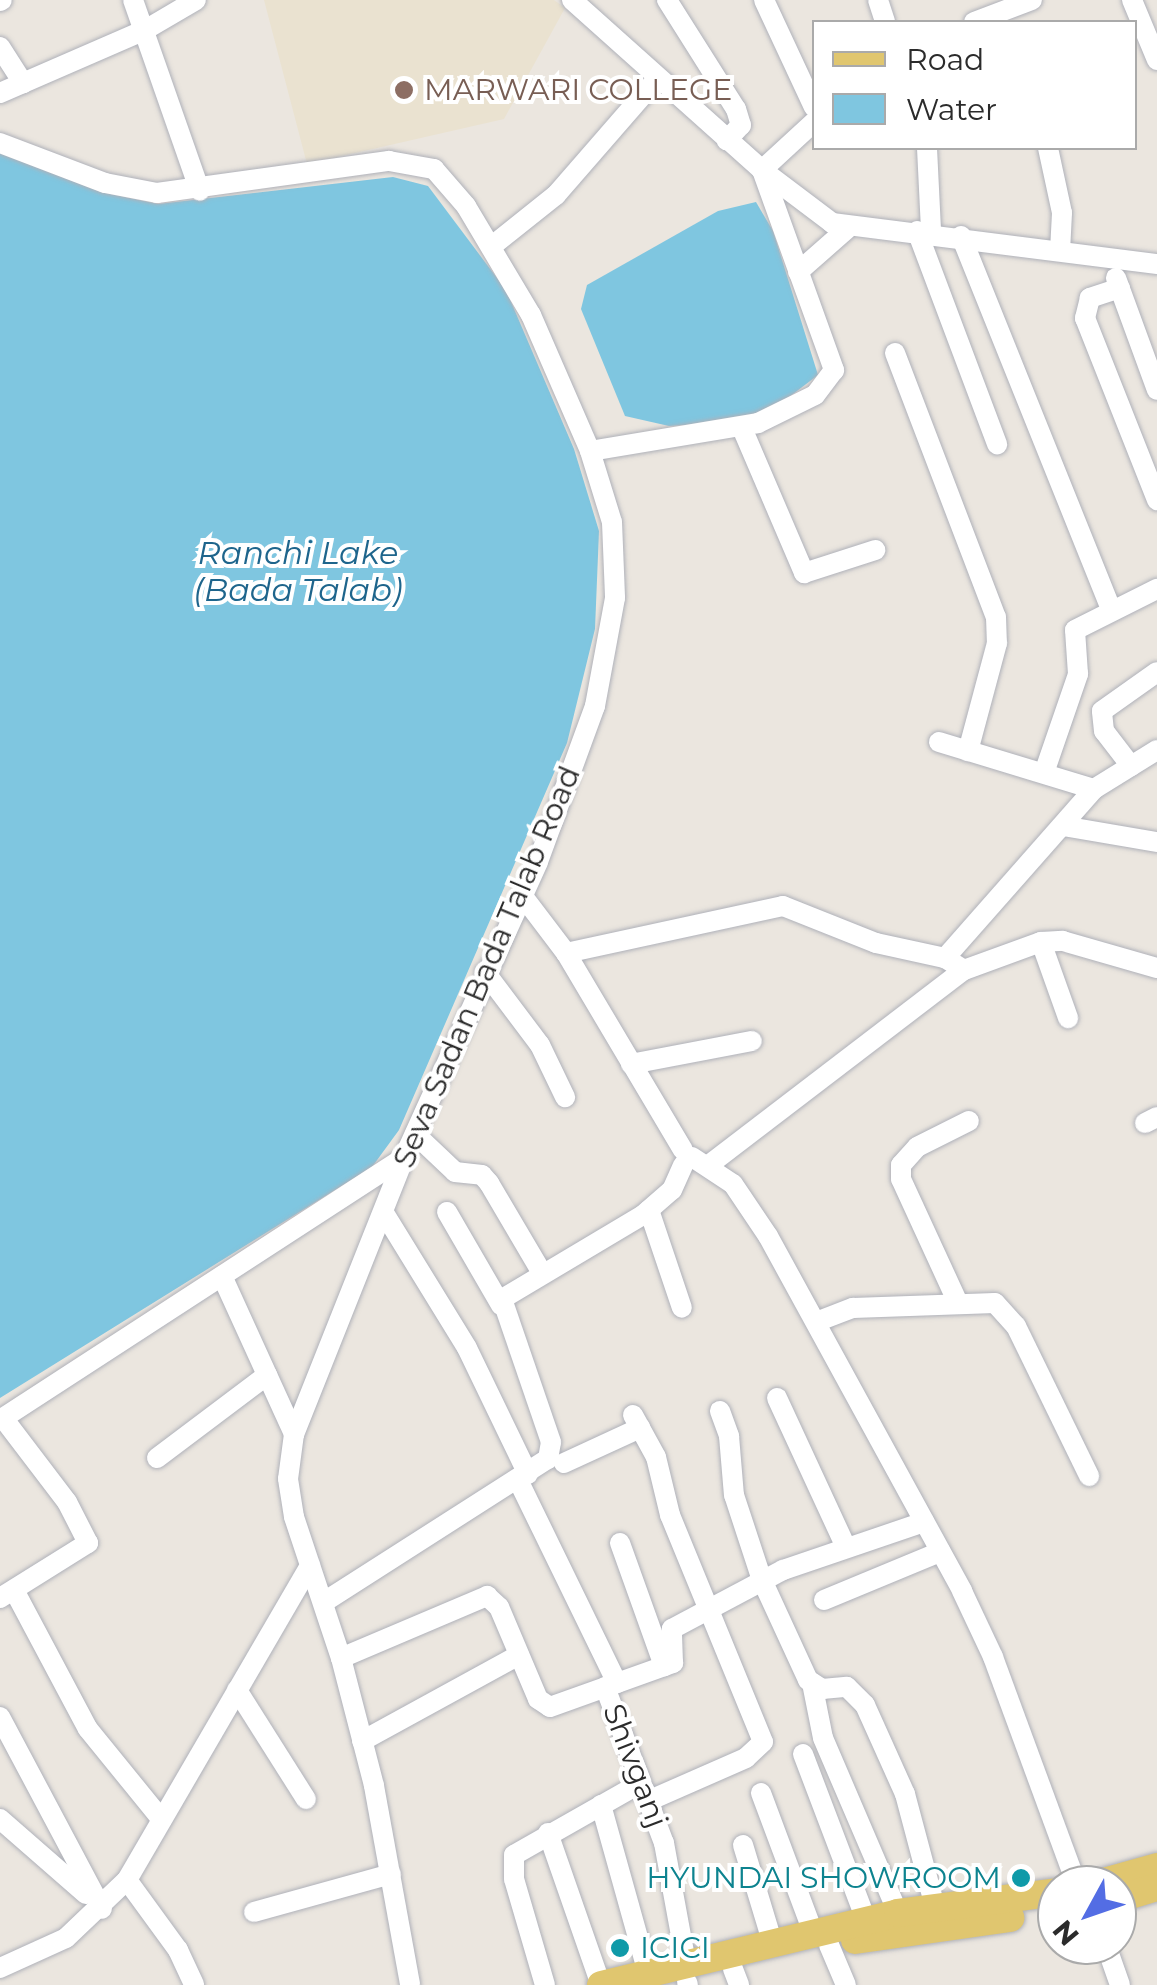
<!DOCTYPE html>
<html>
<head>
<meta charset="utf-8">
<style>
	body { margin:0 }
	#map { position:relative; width:1157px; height:1985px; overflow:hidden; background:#ebe6df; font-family:Montserrat,sans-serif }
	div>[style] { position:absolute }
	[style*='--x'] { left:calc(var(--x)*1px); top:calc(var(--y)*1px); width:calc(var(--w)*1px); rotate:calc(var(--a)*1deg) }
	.education>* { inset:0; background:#eae2d0 }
	.water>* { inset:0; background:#7fc6e0 }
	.roads { filter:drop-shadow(0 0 2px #afb1b9) drop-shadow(0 0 2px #afb1b9) }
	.minor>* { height:20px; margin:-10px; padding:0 10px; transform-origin:10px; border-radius:10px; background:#fff }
	.major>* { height:28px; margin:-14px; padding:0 14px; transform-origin:14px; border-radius:14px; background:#e0c66f }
	.dots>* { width:28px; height:28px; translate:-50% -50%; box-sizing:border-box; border:5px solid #fff; border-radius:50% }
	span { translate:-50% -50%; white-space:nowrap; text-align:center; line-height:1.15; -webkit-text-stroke:8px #fff; paint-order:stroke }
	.education-label { font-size:30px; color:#785e54 }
	.left { translate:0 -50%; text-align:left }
	.street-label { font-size:30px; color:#2b2b2b }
	.culture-label { font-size:30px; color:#0d838f }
	.right { translate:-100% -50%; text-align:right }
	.water-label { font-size:32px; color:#1e658c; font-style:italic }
	.legend { position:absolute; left:812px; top:20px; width:325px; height:130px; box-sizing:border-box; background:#fff; border:2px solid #aaa; margin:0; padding:12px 18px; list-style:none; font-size:30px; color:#2b2b2b }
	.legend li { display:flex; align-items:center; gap:20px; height:50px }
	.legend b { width:50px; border:2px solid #aaa }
	.north { position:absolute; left:1037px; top:1865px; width:100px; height:100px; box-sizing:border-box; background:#fff; border:2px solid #aaa; border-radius:50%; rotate:230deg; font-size:28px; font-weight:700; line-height:40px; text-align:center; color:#2b2b2b }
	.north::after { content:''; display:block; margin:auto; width:35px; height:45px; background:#536de4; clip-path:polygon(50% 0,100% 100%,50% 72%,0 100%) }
</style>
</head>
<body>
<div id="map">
	<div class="education">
		<div style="clip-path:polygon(264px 0,554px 0,565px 8px,504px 119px,307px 164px)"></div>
	</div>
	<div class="water">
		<div style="clip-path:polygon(0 152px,101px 192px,158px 204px,393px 177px,428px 186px,506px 290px,574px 449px,599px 531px,595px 629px,567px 743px,399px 1130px,372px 1167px,0 1398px)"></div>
		<div style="clip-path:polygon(756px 202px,773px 231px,818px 375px,772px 410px,715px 423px,669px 426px,625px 416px,581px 309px,587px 285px,718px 211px)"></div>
	</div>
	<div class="roads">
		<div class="minor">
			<div style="--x:133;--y:0;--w:202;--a:70.7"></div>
			<div style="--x:572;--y:0;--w:255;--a:41.8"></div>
			<div style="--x:762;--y:170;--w:213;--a:70.2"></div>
			<div style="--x:834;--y:370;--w:31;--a:127"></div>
			<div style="--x:815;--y:395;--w:64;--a:153.8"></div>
			<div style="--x:758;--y:423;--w:170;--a:170.5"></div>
			<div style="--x:667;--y:0;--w:129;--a:57.7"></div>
			<div style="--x:736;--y:109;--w:17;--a:73"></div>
			<div style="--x:741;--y:125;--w:21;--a:133"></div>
			<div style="--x:764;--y:0;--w:118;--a:65"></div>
			<div style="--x:878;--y:0;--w:23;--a:72"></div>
			<div style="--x:1132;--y:0;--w:65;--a:67.4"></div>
			<div style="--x:0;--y:1;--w:2;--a:-27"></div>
			<div style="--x:974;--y:22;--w:62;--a:-20.8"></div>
			<div style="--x:0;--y:47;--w:43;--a:57.4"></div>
			<div style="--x:0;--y:93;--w:158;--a:-23.5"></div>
			<div style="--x:145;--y:30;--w:59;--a:-30.5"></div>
			<div style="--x:814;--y:122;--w:71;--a:137.3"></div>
			<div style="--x:762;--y:170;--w:88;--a:37.1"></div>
			<div style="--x:832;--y:223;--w:328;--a:7.2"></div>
			<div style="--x:0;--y:143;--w:112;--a:20.9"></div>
			<div style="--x:105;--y:183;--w:53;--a:10.9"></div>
			<div style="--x:157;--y:193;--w:234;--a:-7.9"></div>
			<div style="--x:389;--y:161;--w:46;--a:10.1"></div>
			<div style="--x:434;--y:169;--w:49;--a:49.1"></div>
			<div style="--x:466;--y:206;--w:127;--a:59.2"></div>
			<div style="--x:531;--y:315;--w:148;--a:66.5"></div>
			<div style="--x:590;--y:451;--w:74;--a:72.8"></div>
			<div style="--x:612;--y:522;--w:76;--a:87.7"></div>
			<div style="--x:615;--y:598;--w:110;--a:100.5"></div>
			<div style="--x:595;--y:706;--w:166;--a:110.1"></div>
			<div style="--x:538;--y:862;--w:325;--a:114.4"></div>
			<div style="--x:404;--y:1158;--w:297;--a:111.7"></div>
			<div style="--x:294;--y:1434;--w:45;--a:97.6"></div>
			<div style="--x:288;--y:1479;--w:38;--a:81"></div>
			<div style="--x:294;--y:1517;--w:149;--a:71.6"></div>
			<div style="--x:341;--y:1658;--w:132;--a:75.5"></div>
			<div style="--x:374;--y:1786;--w:202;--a:79.7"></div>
			<div style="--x:927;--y:148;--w:83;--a:87.2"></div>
			<div style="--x:1048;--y:148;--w:66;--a:77.8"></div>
			<div style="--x:1062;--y:213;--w:37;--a:93"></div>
			<div style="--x:917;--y:231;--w:228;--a:69.4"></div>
			<div style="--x:961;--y:236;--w:403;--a:68.1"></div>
			<div style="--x:492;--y:246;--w:82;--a:-38.6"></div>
			<div style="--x:556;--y:195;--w:152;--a:-49"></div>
			<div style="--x:798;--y:272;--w:65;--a:-41.3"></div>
			<div style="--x:1116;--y:278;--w:119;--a:69.9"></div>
			<div style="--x:1120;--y:288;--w:32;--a:162"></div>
			<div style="--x:1090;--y:298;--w:21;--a:104"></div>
			<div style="--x:1085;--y:318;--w:196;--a:68.4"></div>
			<div style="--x:895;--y:353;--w:283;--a:69.1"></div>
			<div style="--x:996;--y:617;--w:26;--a:88"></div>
			<div style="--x:997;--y:643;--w:112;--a:105"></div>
			<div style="--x:742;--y:428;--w:158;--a:66.8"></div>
			<div style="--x:804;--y:573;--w:75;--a:-17.9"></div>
			<div style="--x:939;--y:742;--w:162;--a:16.9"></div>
			<div style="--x:1131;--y:766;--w:44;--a:-127.6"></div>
			<div style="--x:1104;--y:731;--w:20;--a:-96"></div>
			<div style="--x:1102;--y:711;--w:67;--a:-35.3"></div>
			<div style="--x:1044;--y:773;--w:105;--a:-71"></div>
			<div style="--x:1078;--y:674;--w:44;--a:-93.9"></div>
			<div style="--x:1075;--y:630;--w:92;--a:-26.6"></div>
			<div style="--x:1063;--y:826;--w:95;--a:9.7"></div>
			<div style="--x:522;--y:895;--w:73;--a:52.8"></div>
			<div style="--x:566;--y:953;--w:229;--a:59.3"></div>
			<div style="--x:1041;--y:942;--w:81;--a:70.4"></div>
			<div style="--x:566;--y:953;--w:222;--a:-12.2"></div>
			<div style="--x:783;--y:906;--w:100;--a:21.7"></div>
			<div style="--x:876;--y:943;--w:71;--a:12.3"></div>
			<div style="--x:945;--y:958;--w:22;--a:32"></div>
			<div style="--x:964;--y:970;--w:82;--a:-20"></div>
			<div style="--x:1041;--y:942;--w:22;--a:-3"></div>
			<div style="--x:1063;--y:941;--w:98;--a:16"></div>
			<div style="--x:945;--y:958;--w:225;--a:-48.6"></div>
			<div style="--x:1094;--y:789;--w:74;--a:-31.8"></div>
			<div style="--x:485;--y:972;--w:91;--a:53"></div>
			<div style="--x:540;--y:1045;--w:58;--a:64.3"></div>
			<div style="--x:631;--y:1064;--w:123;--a:-10.8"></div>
			<div style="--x:1145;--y:1123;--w:13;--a:-27"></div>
			<div style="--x:415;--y:1134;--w:55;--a:43.5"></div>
			<div style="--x:455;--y:1172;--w:27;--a:6"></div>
			<div style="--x:482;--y:1175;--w:11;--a:49"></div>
			<div style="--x:489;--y:1183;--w:104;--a:59.5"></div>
			<div style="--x:692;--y:1157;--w:49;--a:33.4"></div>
			<div style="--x:733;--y:1184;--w:63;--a:56.1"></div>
			<div style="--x:768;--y:1236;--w:405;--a:61.3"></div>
			<div style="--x:962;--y:1591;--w:73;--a:64.8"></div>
			<div style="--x:993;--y:1657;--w:243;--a:69.8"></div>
			<div style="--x:710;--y:1164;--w:320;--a:-37.4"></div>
			<div style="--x:649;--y:1210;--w:103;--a:71.4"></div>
			<div style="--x:447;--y:1212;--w:108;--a:59.9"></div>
			<div style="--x:384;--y:1213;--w:158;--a:58.4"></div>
			<div style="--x:467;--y:1348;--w:140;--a:64.2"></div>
			<div style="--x:222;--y:1276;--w:174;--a:65.5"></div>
			<div style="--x:958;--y:1303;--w:136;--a:-114.7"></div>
			<div style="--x:901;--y:1179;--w:14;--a:-90"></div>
			<div style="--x:901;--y:1165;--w:24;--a:-48"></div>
			<div style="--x:917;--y:1147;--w:58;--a:-26.6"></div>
			<div style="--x:816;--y:1322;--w:40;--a:-21"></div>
			<div style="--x:853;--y:1308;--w:142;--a:-2"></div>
			<div style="--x:995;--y:1303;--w:31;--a:48"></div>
			<div style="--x:1016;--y:1326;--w:167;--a:64"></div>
			<div style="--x:777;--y:1398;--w:162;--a:65.2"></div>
			<div style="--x:720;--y:1411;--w:27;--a:70"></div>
			<div style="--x:729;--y:1436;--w:59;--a:85.2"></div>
			<div style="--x:734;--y:1495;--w:89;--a:71.8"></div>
			<div style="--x:762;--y:1580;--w:110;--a:65.3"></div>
			<div style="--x:808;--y:1680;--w:17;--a:33"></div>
			<div style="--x:822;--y:1689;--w:25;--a:-5"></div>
			<div style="--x:847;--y:1687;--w:25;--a:45"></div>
			<div style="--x:865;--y:1705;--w:98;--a:65.8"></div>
			<div style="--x:905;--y:1794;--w:117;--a:75.1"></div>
			<div style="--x:633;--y:1415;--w:48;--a:61.3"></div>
			<div style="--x:656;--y:1457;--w:60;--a:76.4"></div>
			<div style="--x:670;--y:1515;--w:245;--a:67.7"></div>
			<div style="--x:763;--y:1742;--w:23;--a:137"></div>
			<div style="--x:746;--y:1758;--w:107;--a:156.3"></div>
			<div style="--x:0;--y:1420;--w:482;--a:-33"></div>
			<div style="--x:157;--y:1458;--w:138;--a:-37"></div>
			<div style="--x:564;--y:1463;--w:84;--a:-24.7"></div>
			<div style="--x:518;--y:1480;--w:226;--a:64"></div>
			<div style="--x:620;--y:1543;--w:131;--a:70.3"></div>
			<div style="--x:14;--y:1590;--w:157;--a:62"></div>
			<div style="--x:88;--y:1729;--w:117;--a:50.9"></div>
			<div style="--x:0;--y:1598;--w:104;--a:-32"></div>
			<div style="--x:88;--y:1543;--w:46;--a:-117.1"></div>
			<div style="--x:67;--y:1502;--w:106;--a:-127.3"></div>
			<div style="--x:824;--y:1600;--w:126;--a:-22.5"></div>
			<div style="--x:324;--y:1602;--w:266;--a:-32.6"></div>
			<div style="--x:548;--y:1459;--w:17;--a:-80"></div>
			<div style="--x:551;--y:1442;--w:151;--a:-108.9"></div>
			<div style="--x:502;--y:1299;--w:164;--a:-30.8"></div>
			<div style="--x:643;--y:1215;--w:38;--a:-41"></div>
			<div style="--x:672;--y:1190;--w:27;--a:-66"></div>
			<div style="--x:341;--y:1658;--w:159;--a:-23"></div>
			<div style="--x:487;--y:1596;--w:16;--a:43"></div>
			<div style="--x:499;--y:1607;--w:100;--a:67"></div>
			<div style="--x:538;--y:1699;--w:14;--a:34"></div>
			<div style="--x:550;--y:1707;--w:131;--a:-19.7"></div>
			<div style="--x:673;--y:1663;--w:34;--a:-92"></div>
			<div style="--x:672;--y:1629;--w:126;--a:-28"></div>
			<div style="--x:783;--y:1570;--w:149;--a:-18.8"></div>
			<div style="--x:812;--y:1683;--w:56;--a:78.7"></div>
			<div style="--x:823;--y:1738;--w:190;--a:66.8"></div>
			<div style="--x:605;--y:1687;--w:167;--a:69.3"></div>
			<div style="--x:664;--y:1843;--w:122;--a:79.6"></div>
			<div style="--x:237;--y:1690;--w:129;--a:57.7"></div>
			<div style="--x:0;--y:1717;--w:217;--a:62"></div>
			<div style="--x:362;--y:1741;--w:179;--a:-28.7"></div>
			<div style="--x:803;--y:1754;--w:178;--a:69.2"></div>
			<div style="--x:761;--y:1793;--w:148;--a:69.5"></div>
			<div style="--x:601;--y:1805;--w:174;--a:74.4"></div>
			<div style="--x:0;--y:1819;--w:114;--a:41.1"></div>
			<div style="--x:548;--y:1833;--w:161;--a:70.8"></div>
			<div style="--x:743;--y:1845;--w:100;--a:73.2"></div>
			<div style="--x:127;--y:1880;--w:87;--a:53.9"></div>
			<div style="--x:178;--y:1950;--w:38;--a:65"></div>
			<div style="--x:254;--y:1912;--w:142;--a:-15.5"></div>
			<div style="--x:829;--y:1945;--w:43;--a:67"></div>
			<div style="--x:1106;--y:1945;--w:42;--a:70.7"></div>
			<div style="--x:0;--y:1968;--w:72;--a:-24.4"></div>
			<div style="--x:66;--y:1938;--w:84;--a:-43.6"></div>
			<div style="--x:127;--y:1880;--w:364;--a:-59.8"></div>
			<div style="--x:733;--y:1969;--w:17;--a:69"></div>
			<div style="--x:687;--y:1982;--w:3;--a:72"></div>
			<div style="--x:545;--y:1985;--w:110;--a:-106.3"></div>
			<div style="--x:514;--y:1879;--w:24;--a:-90"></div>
			<div style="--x:514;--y:1855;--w:146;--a:-29.6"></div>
		</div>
		<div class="major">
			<div style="--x:1093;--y:1885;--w:66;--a:-15.7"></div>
			<div style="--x:1117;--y:1899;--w:42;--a:-16.7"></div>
			<div style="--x:855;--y:1940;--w:157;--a:-8.1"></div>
			<div style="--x:601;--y:1985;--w:306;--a:-13.6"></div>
			<div style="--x:898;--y:1913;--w:160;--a:-7.5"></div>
		</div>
	</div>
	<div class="dots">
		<div style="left:404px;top:90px;background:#8d6e63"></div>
		<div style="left:1021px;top:1878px;background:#0f9aa8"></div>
		<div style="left:620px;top:1948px;background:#0f9aa8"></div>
	</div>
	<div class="education-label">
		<span class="left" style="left:424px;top:90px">MARWARI COLLEGE</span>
	</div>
	<div class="street-label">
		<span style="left:487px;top:967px;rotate:-67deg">Seva Sadan Bada Talab Road</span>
		<span style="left:635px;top:1766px;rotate:69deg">Shivganj</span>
	</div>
	<div class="culture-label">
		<span class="right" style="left:1001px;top:1878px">HYUNDAI SHOWROOM</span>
		<span class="left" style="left:640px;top:1948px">ICICI</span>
	</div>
	<div class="water-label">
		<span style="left:298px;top:572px">Ranchi Lake<br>(Bada Talab)</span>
	</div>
	<ul class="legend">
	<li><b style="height:12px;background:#e0c66f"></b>Road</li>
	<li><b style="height:28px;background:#7fc6e0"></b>Water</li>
	</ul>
	<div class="north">N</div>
</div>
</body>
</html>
